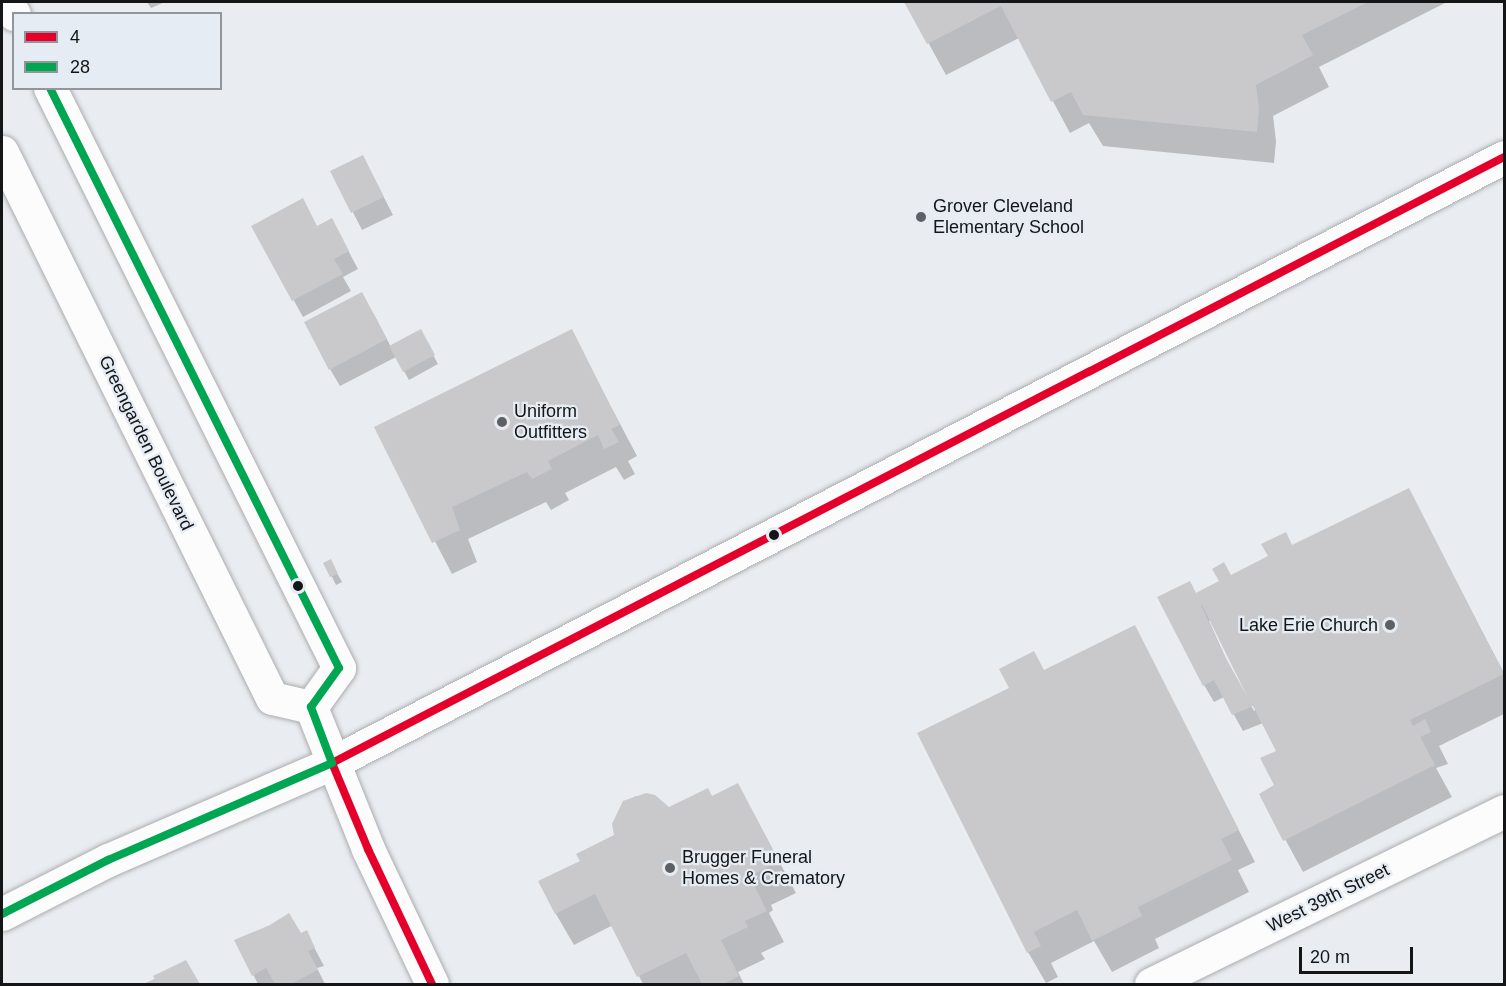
<!DOCTYPE html>
<html>
<head>
<meta charset="utf-8">
<style>
	body { margin:0 }
	#map { position:relative; width:1506px; height:986px; overflow:hidden; background:#e9ecf0; font-family:Arial,sans-serif }
	div>[style] { position:absolute }
	[style*='--x'] { left:calc(var(--x)*1px); top:calc(var(--y)*1px); width:calc(var(--w)*1px); rotate:calc(var(--a)*1deg) }
	.shadow>* { inset:0; background:#0003 }
	.building>* { inset:0; background:#c9c9cb }
	.roads { filter:drop-shadow(0 0 2px #abadb0) drop-shadow(0 0 2px #abadb0) }
	.minor>* { height:33px; margin:-16.5px; padding:0 16.5px; transform-origin:16.5px; border-radius:16.5px; background:#fcfcfd }
	.tertiary>* { height:33px; margin:-16.5px; padding:0 16.5px; transform-origin:16.5px; border-radius:16.5px; background:#fcfcfd }
	.secondary>* { height:33px; margin:-16.5px; padding:0 16.5px; transform-origin:16.5px; border-radius:16.5px; background:#fcfcfd }
	.bus-1>* { height:8px; margin:-4px; padding:0 4px; transform-origin:4px; border-radius:4px; background:#e4002b }
	.bus-2>* { height:8px; margin:-4px; padding:0 4px; transform-origin:4px; border-radius:4px; background:#00a651 }
	.dots>* { width:16px; height:16px; translate:-50% -50%; box-sizing:border-box; border:3px solid #e6ecf3; border-radius:50% }
	span { translate:-50% -50%; white-space:nowrap; text-align:center; line-height:1.15; -webkit-text-stroke:4.5px #e6ecf3; paint-order:stroke }
	.poi-label { font-size:18px; color:#131517 }
	.left { translate:0 -50%; text-align:left }
	.right { translate:-100% -50%; text-align:right }
	.street-label { font-size:18px; color:#131517 }
	.frame { position:absolute; inset:0; border:3px solid #131517; pointer-events:none }
	.legend { position:absolute; left:12px; top:12px; width:210px; height:78px; box-sizing:border-box; background:#e6ecf3; border:2px solid #92969b; margin:0; padding:8px 10px; list-style:none; font-size:18px; color:#131517 }
	.legend li { display:flex; align-items:center; gap:12px; height:30px }
	.legend b { width:30px; border:2px solid #92969b }
	.scale { position:absolute; left:1299px; top:947px; width:114px; height:27px; box-sizing:border-box; border:3px solid #131517; border-top:0; padding-left:8px; font-size:18px; line-height:21px; white-space:nowrap; color:#131517; -webkit-text-stroke:4px #e6ecf3; paint-order:stroke }
</style>
</head>
<body>
<div id="map">
	<div class="shadow">
		<div style="clip-path:polygon(147px 2px,165px 2px,151px 8px)"></div>
		<div style="clip-path:polygon(906px 2px,1447px 2px,1319px 67px,1329px 87px,1273px 116px,1276px 141px,1274px 163px,1103px 146px,1089px 123px,1070px 133px,1019px 38px,946px 75px)"></div>
		<div style="clip-path:polygon(363px 157px,393px 215px,362px 230px,332px 171px)"></div>
		<div style="clip-path:polygon(253px 227px,318px 228px,341px 237px,358px 269px,343px 277px,351px 291px,303px 317px)"></div>
		<div style="clip-path:polygon(372px 311px,391px 347px,420px 331px,438px 364px,409px 380px,396px 357px,340px 386px,330px 369px)"></div>
		<div style="clip-path:polygon(571px 331px,637px 456px,628px 461px,635px 474px,624px 480px,616px 467px,565px 493px,569px 500px,551px 510px,546px 502px,468px 539px,477px 562px,452px 574px,376px 428px)"></div>
		<div style="clip-path:polygon(evenodd,1408px 490px,1504px 673px,1504px 714px,1439px 746px,1448px 764px,1436px 768px,1452px 797px,1303px 872px,1261px 795px,1276px 786px,1278px 752px,1263px 723px,1243px 731px,1224px 697px,1214px 702px,1204px 685px,1196px 594px,1408px 490px,1211px 620px,1256px 709px,1254px 711px,1232px 672px,1209px 621px,1211px 620px)"></div>
		<div style="clip-path:polygon(330px 561px,342px 582px,336px 585px,325px 563px)"></div>
		<div style="clip-path:polygon(1135px 627px,1255px 862px,1238px 870px,1249px 892px,1155px 939px,1159px 948px,1112px 972px,1094px 941px,1051px 963px,1058px 977px,1046px 983px,1028px 952px,1044px 672px)"></div>
		<div style="clip-path:polygon(636px 796px,655px 797px,669px 809px,712px 797px,755px 816px,796px 893px,771px 905px,773px 910px,769px 913px,784px 942px,761px 953px,765px 959px,738px 972px,744px 984px,643px 984px,613px 925px,574px 945px,556px 914px,540px 882px,582px 862px,615px 836px,624px 802px)"></div>
		<div style="clip-path:polygon(306px 932px,324px 966px,317px 968px,325px 984px,258px 984px,236px 941px,300px 935px)"></div>
		<div style="clip-path:polygon(185px 962px,198px 984px,145px 984px)"></div>
	</div>
	<div class="building">
		<div style="clip-path:polygon(904px 2px,1368px 2px,1302px 35px,1313px 55px,1256px 85px,1259px 109px,1257px 132px,1083px 115px,1071px 92px,1051px 102px,1001px 6px,927px 44px)"></div>
		<div style="clip-path:polygon(363px 155px,384px 197px,351px 213px,330px 171px)"></div>
		<div style="clip-path:polygon(303px 198px,317px 226px,332px 218px,349px 251px,334px 259px,343px 274px,292px 301px,251px 226px)"></div>
		<div style="clip-path:polygon(362px 292px,387px 339px,329px 370px,304px 322px)"></div>
		<div style="clip-path:polygon(421px 329px,435px 355px,403px 372px,389px 346px)"></div>
		<div style="clip-path:polygon(572px 329px,620px 425px,611px 429px,619px 442px,604px 449px,598px 435px,548px 461px,552px 469px,532px 479px,527px 472px,452px 507px,460px 530px,432px 543px,374px 427px)"></div>
		<div style="clip-path:polygon(evenodd,1409px 488px,1504px 674px,1410px 720px,1413px 726px,1425px 719px,1431px 732px,1420px 737px,1435px 765px,1283px 841px,1259px 794px,1274px 785px,1260px 758px,1276px 751px,1253px 706px,1232px 715px,1214px 680px,1203px 686px,1157px 597px,1190px 581px,1196px 593px,1219px 581px,1212px 569px,1224px 562px,1231px 575px,1268px 556px,1261px 544px,1286px 532px,1292px 545px,1409px 488px,1201px 605px,1202px 605px,1247px 696px,1223px 653px,1201px 605px)"></div>
		<div style="clip-path:polygon(331px 559px,338px 574px,330px 577px,323px 563px)"></div>
		<div style="clip-path:polygon(1135px 625px,1239px 830px,1221px 839px,1232px 860px,1138px 907px,1142px 916px,1092px 941px,1077px 910px,1034px 932px,1041px 946px,1027px 953px,917px 733px,1009px 688px,999px 669px,1034px 651px,1044px 670px)"></div>
		<div style="clip-path:polygon(738px 783px,779px 861px,754px 874px,757px 878px,752px 881px,767px 911px,745px 921px,748px 927px,721px 940px,739px 976px,723px 984px,702px 984px,686px 953px,637px 977px,595px 894px,555px 914px,538px 881px,580px 861px,576px 854px,614px 835px,612px 824px,623px 801px,646px 793px,655px 795px,669px 807px,708px 788px,712px 796px)"></div>
		<div style="clip-path:polygon(289px 913px,301px 933px,307px 930px,315px 948px,308px 951px,318px 970px,291px 984px,275px 984px,266px 968px,252px 976px,234px 940px,270px 925px)"></div>
		<div style="clip-path:polygon(186px 960px,200px 984px,143px 984px,155px 979px,153px 976px)"></div>
	</div>
	<div class="roads">
		<div class="minor">
			<div style="--x:1151;--y:984;--w:393;--a:-26.1"></div>
		</div>
		<div class="tertiary">
			<div style="--x:7;--y:2;--w:14;--a:60"></div>
			<div style="--x:50;--y:88;--w:648;--a:63.51"></div>
			<div style="--x:339;--y:668;--w:48;--a:125.7"></div>
			<div style="--x:2;--y:152;--w:609;--a:63.69"></div>
			<div style="--x:272;--y:698;--w:40;--a:13"></div>
			<div style="--x:311;--y:707;--w:153;--a:68.1"></div>
			<div style="--x:368;--y:849;--w:149;--a:64.6"></div>
		</div>
		<div class="secondary">
			<div style="--x:2;--y:914;--w:119;--a:-27"></div>
			<div style="--x:108;--y:860;--w:244;--a:-23.4"></div>
			<div style="--x:332;--y:763;--w:1319;--a:-27.34"></div>
		</div>
	</div>
	<div class="bus-1">
		<div style="--x:432;--y:984;--w:149;--a:-115.4"></div>
		<div style="--x:368;--y:849;--w:93;--a:-112.7"></div>
		<div style="--x:332;--y:763;--w:1319;--a:-27.34"></div>
	</div>
	<div class="bus-2">
		<div style="--x:2;--y:914;--w:119;--a:-27"></div>
		<div style="--x:108;--y:860;--w:244;--a:-23.4"></div>
		<div style="--x:332;--y:763;--w:60;--a:-110.6"></div>
		<div style="--x:311;--y:707;--w:48;--a:-54.3"></div>
		<div style="--x:339;--y:668;--w:648;--a:-116.49"></div>
	</div>
	<div class="dots">
		<div style="left:921px;top:217px;background:#5e6063"></div>
		<div style="left:502px;top:422px;background:#5e6063"></div>
		<div style="left:774px;top:535px;background:#131517"></div>
		<div style="left:298px;top:586px;background:#131517"></div>
		<div style="left:1390px;top:625px;background:#5e6063"></div>
		<div style="left:670px;top:868px;background:#5e6063"></div>
	</div>
	<div class="poi-label">
		<span class="left" style="left:933px;top:217px">Grover Cleveland<br>Elementary School</span>
		<span class="left" style="left:514px;top:422px">Uniform<br>Outfitters</span>
		<span class="right" style="left:1378px;top:625px">Lake Erie Church</span>
		<span class="left" style="left:682px;top:868px">Brugger Funeral<br>Homes &amp; Crematory</span>
	</div>
	<div class="street-label">
		<span style="left:146px;top:443px;rotate:64deg">Greengarden Boulevard</span>
		<span style="left:1328px;top:898px;rotate:-26deg">West 39th Street</span>
	</div>
	<div class="frame"></div>
	<ul class="legend">
	<li><b style="height:8px;background:#e4002b"></b>4</li>
	<li><b style="height:8px;background:#00a651"></b>28</li>
	</ul>
	<div class="scale">20 m</div>
</div>
</body>
</html>
